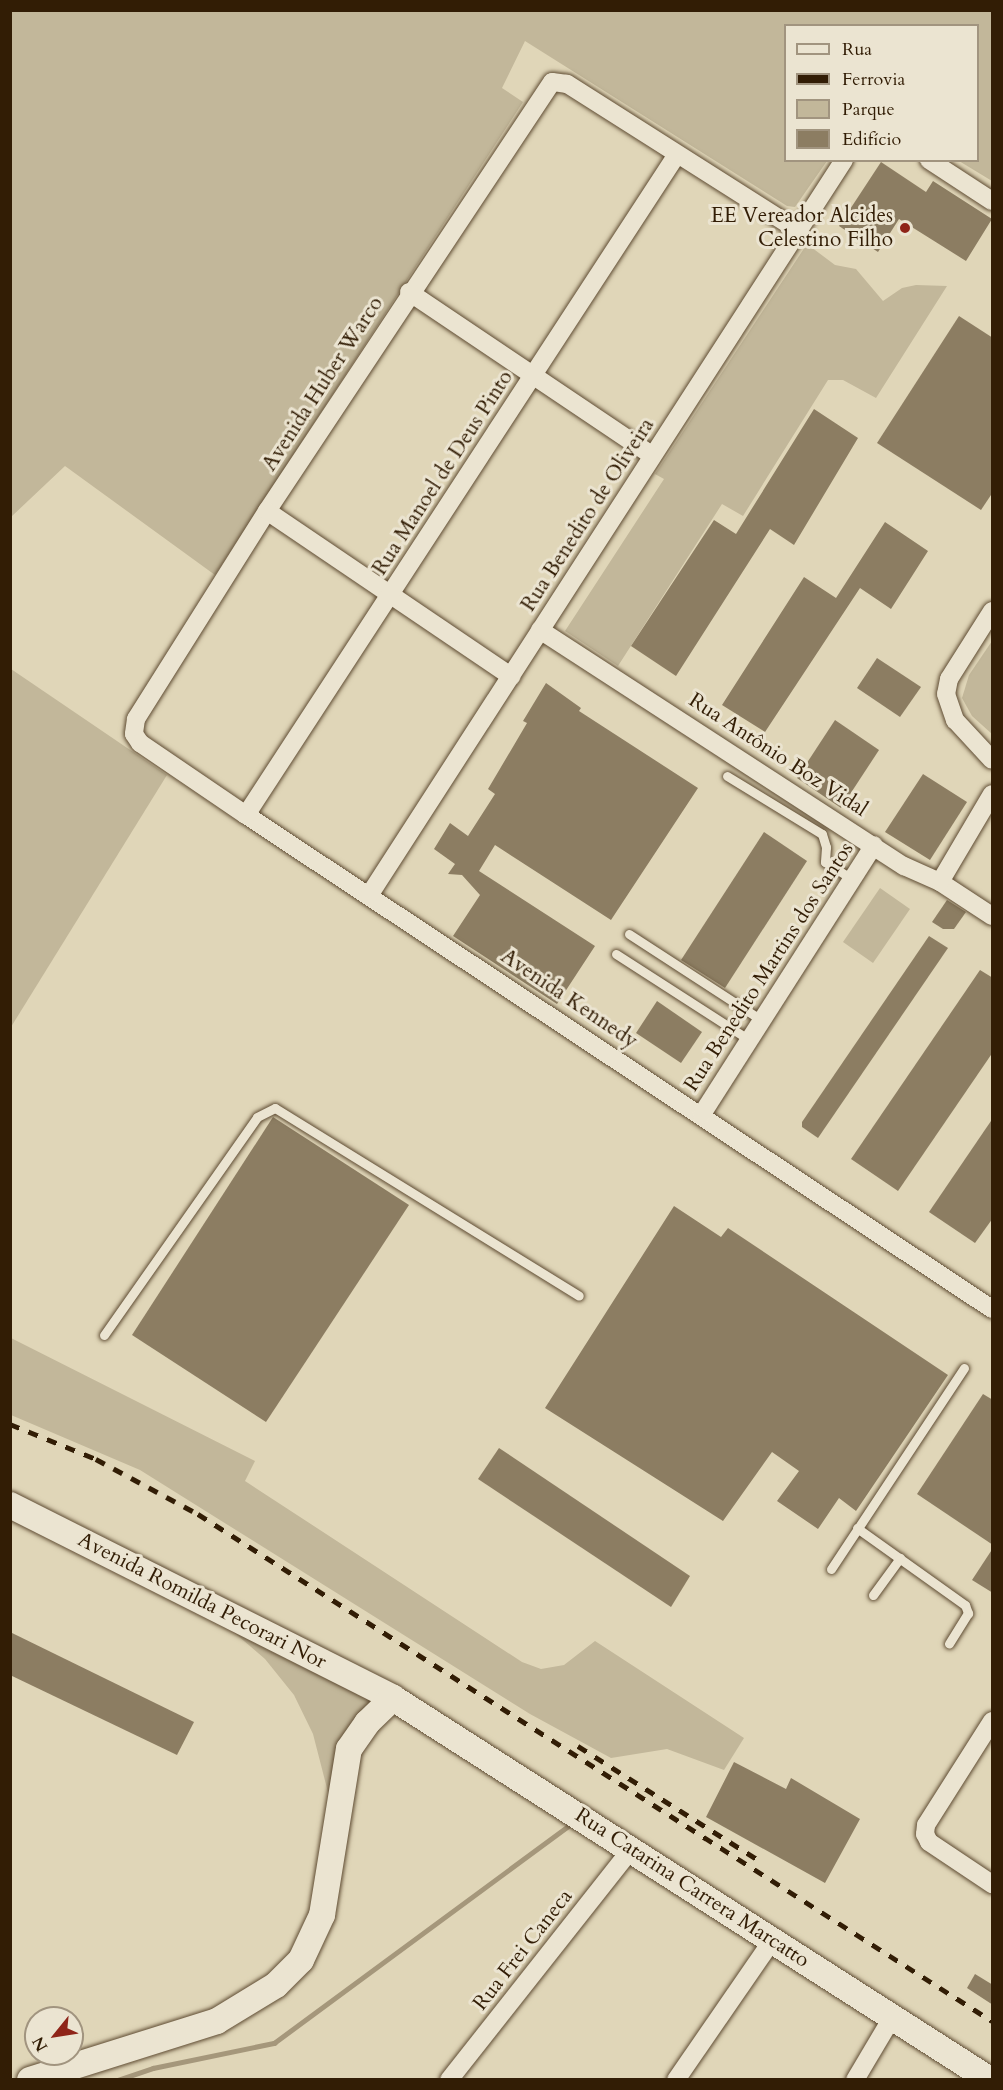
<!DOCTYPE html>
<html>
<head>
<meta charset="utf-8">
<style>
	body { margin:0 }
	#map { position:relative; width:1003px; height:2090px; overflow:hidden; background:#e0d6b8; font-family:Cardo,serif }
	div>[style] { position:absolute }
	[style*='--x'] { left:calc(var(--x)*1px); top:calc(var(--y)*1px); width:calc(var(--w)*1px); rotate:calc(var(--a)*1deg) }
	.green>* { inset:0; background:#c2b79a }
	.stream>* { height:4.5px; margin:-2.25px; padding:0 2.25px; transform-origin:2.25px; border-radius:2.25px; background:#a5977b }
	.building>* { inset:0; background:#8c7d62 }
	.roads { filter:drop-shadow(0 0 2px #5e4b32) drop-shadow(0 0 2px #5e4b32) }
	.lane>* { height:9px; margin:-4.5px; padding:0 4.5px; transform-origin:4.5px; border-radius:4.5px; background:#ebe4d1 }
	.street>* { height:18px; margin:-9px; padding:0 9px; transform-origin:9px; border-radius:9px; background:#ebe4d1 }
	.secondary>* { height:26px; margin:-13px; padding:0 13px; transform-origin:13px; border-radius:13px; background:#ebe4d1 }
	.rail>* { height:4.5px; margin-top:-2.25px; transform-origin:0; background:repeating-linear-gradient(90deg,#321d05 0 10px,transparent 0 20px) }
	.dots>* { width:16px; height:16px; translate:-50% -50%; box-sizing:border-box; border:3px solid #ebe4d1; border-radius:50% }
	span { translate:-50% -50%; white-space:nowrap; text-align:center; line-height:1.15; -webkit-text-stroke:6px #ebe4d1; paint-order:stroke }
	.poi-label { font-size:21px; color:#321d05 }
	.right { translate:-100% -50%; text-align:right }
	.street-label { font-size:21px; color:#321d05 }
	.frame { position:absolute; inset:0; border:12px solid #321d05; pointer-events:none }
	.legend { position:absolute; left:784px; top:24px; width:195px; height:138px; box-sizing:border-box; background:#ebe4d1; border:2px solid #a1947f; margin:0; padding:8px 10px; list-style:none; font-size:18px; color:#321d05 }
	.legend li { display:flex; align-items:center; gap:12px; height:30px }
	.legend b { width:30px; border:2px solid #a1947f }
	.north { position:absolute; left:24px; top:2006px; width:60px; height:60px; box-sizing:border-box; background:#ebe4d1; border:2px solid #a1947f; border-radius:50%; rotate:240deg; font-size:16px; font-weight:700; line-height:24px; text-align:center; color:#321d05 }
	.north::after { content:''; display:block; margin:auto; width:21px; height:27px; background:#8f2418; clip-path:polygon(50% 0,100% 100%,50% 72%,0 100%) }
</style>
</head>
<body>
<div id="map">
	<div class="green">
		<div style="clip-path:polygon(11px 11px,992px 11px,992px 181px,959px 161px,978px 160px,978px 26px,786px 26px,786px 160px,827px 161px,795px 207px,787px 206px,525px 41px,502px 88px,523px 102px,215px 575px,65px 466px,11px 517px)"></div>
		<div style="clip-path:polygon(807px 244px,835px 265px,856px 269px,883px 301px,902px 288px,916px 285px,947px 286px,876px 398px,843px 380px,828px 380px,743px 516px,722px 504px,618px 666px,565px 631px,664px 479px,655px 474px)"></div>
		<div style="clip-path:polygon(992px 641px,992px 734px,972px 716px,962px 698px,969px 675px)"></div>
		<div style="clip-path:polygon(11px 669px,167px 775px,11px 1027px)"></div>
		<div style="clip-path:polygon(880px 888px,910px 909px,873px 963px,843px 942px)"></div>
		<div style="clip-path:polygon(11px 1338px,255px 1461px,245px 1481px,522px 1662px,541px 1669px,564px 1665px,595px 1641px,744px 1738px,724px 1770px,667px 1749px,611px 1758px,530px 1714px,140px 1470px,11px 1415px)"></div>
		<div style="clip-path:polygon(223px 1623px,378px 1703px,330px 1800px,313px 1734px,294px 1695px,265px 1659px)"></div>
	</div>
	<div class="stream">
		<div style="--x:118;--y:2080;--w:37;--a:-19"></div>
		<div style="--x:153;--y:2068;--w:124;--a:-11.7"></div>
		<div style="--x:274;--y:2043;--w:368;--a:-36.4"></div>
	</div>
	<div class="building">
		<div style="clip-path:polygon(881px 162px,926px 192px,933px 181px,992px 219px,966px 261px,899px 219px,878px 252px,839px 226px)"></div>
		<div style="clip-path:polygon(959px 316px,993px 338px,993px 492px,981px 510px,877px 443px)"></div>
		<div style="clip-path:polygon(814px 409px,858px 438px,794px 545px,770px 529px,676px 676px,631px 646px,714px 520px,736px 534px)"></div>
		<div style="clip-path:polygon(885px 522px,928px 551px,891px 609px,860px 588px,765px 732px,722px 705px,804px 577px,836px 598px)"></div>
		<div style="clip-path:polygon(877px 658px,921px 687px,900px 717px,857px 688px)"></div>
		<div style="clip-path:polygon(546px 683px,581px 708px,579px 711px,698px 788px,611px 920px,495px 845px,479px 871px,595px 946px,557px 1004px,453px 936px,480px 895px,462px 875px,448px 874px,455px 864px,434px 849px,450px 823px,468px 836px,495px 794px,488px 789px,527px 723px,523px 721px)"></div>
		<div style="clip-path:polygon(835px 720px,879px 750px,841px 808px,797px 778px)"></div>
		<div style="clip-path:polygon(923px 774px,967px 802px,930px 860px,885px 832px)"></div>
		<div style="clip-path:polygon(764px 832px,807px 861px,725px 988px,681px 960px)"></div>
		<div style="clip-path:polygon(947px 900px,966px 912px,954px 929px,943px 929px,932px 922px)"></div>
		<div style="clip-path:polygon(929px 936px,948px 948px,818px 1138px,802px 1127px,802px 1122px)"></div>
		<div style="clip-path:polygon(980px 970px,993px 978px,993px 1052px,898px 1191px,851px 1159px)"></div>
		<div style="clip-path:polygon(657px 1001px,702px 1032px,681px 1063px,636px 1033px)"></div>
		<div style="clip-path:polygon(273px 1117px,409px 1205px,266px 1422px,132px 1335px)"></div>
		<div style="clip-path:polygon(993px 1118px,993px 1218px,975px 1243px,929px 1212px)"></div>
		<div style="clip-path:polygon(674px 1206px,721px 1237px,728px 1228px,948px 1375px,856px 1511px,839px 1498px,818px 1529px,777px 1501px,799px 1471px,772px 1452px,723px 1521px,545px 1408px)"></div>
		<div style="clip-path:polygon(983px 1394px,993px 1400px,993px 1545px,917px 1494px)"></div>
		<div style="clip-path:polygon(499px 1448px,690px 1576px,671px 1607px,478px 1479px)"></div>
		<div style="clip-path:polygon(993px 1548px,993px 1593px,972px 1580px)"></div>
		<div style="clip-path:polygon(10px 1632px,194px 1722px,177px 1755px,10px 1675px)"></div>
		<div style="clip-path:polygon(734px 1762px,786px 1789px,791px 1778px,860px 1819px,825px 1883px,706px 1817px)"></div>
		<div style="clip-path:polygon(975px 1974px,993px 1985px,993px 2005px,967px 1988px)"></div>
	</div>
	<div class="roads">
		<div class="lane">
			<div style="--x:727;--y:776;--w:111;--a:31.4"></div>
			<div style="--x:822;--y:834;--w:14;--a:73"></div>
			<div style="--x:826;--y:847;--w:15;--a:94"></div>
			<div style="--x:825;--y:862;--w:32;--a:32"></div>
			<div style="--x:629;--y:934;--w:156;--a:33"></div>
			<div style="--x:616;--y:954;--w:157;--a:32.8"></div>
			<div style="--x:104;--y:1335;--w:266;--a:-54.9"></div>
			<div style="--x:257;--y:1117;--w:20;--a:-27"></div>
			<div style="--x:275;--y:1108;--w:357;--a:31.7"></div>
			<div style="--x:857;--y:1528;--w:133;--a:35.5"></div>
			<div style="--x:965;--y:1605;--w:9;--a:69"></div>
			<div style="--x:968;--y:1613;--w:36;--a:122"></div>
			<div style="--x:831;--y:1569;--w:241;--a:-56.5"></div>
			<div style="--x:873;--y:1595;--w:46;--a:-53.9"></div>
		</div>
		<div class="street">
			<div style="--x:929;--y:160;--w:75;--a:33.1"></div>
			<div style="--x:799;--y:231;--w:275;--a:-147.6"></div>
			<div style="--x:567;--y:84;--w:15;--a:-172"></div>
			<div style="--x:552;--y:82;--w:515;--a:123.6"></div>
			<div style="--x:267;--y:511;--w:246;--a:122.2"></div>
			<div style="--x:136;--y:719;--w:15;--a:98"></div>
			<div style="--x:134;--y:734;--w:11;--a:56"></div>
			<div style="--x:140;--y:743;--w:128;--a:34.2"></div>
			<div style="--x:246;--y:815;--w:895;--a:33.51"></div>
			<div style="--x:409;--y:292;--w:293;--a:33.9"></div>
			<div style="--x:267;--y:511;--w:295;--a:34.1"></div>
			<div style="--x:992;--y:611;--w:80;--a:122.3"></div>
			<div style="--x:949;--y:679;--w:15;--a:101"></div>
			<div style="--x:946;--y:694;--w:28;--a:71"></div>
			<div style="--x:955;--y:720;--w:54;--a:47.2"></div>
			<div style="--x:540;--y:630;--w:434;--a:33"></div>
			<div style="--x:904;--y:866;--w:39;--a:24"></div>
			<div style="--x:940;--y:882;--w:62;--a:33.2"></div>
			<div style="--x:246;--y:815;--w:787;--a:-56.88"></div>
			<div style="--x:940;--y:882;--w:102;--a:-59.4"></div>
			<div style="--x:370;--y:894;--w:874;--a:-57.15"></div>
			<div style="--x:702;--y:1114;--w:319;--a:-57.4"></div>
			<div style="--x:992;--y:1721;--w:123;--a:122.4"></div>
			<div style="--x:926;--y:1825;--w:9;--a:96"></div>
			<div style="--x:925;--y:1834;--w:9;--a:63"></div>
			<div style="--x:929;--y:1842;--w:76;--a:33.7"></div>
			<div style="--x:449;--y:2080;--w:295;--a:-51.7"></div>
			<div style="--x:676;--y:2080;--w:169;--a:-55.4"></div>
			<div style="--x:855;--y:2080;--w:74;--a:-59.3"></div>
		</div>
		<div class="secondary">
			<div style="--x:10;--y:1505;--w:429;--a:26.7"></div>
			<div style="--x:393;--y:1698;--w:709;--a:32.61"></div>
			<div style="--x:30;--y:2080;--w:196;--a:-17.5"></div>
			<div style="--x:217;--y:2021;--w:69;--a:-31.4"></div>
			<div style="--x:276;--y:1985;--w:35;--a:-45"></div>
			<div style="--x:301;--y:1960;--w:50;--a:-65"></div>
			<div style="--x:322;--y:1915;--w:168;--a:-80.8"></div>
			<div style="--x:349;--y:1749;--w:32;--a:-55"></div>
			<div style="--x:367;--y:1723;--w:36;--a:-44"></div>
		</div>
	</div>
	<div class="rail">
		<div style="--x:10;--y:1424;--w:93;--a:22.1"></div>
		<div style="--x:96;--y:1459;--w:116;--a:28.3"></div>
		<div style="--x:198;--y:1514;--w:942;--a:32.56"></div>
		<div style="--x:578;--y:1746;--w:219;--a:32.3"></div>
	</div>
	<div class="dots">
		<div style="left:905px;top:228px;background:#8f2418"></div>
	</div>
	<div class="poi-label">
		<span class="right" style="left:893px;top:228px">EE Vereador Alcides<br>Celestino Filho</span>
	</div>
	<div class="street-label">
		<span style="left:323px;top:384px;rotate:-57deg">Avenida Huber Warco</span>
		<span style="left:443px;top:473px;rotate:-57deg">Rua Manoel de Deus Pinto</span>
		<span style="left:588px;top:515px;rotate:-57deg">Rua Benedito de Oliveira</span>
		<span style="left:778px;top:755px;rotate:33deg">Rua Antônio Boz Vidal</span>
		<span style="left:769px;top:967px;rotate:-57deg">Rua Benedito Martins dos Santos</span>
		<span style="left:569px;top:999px;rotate:34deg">Avenida Kennedy</span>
		<span style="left:202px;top:1601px;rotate:27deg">Avenida Romilda Pecorari Nor</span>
		<span style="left:692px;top:1888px;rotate:33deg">Rua Catarina Carrera Marcatto</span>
		<span style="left:523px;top:1950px;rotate:-52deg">Rua Frei Caneca</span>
	</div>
	<div class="frame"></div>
	<ul class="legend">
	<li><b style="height:8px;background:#ebe4d1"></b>Rua</li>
	<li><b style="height:8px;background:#321d05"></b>Ferrovia</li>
	<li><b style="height:16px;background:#c2b79a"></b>Parque</li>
	<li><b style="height:16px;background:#8c7d62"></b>Edifício</li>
	</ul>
	<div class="north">N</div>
</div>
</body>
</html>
